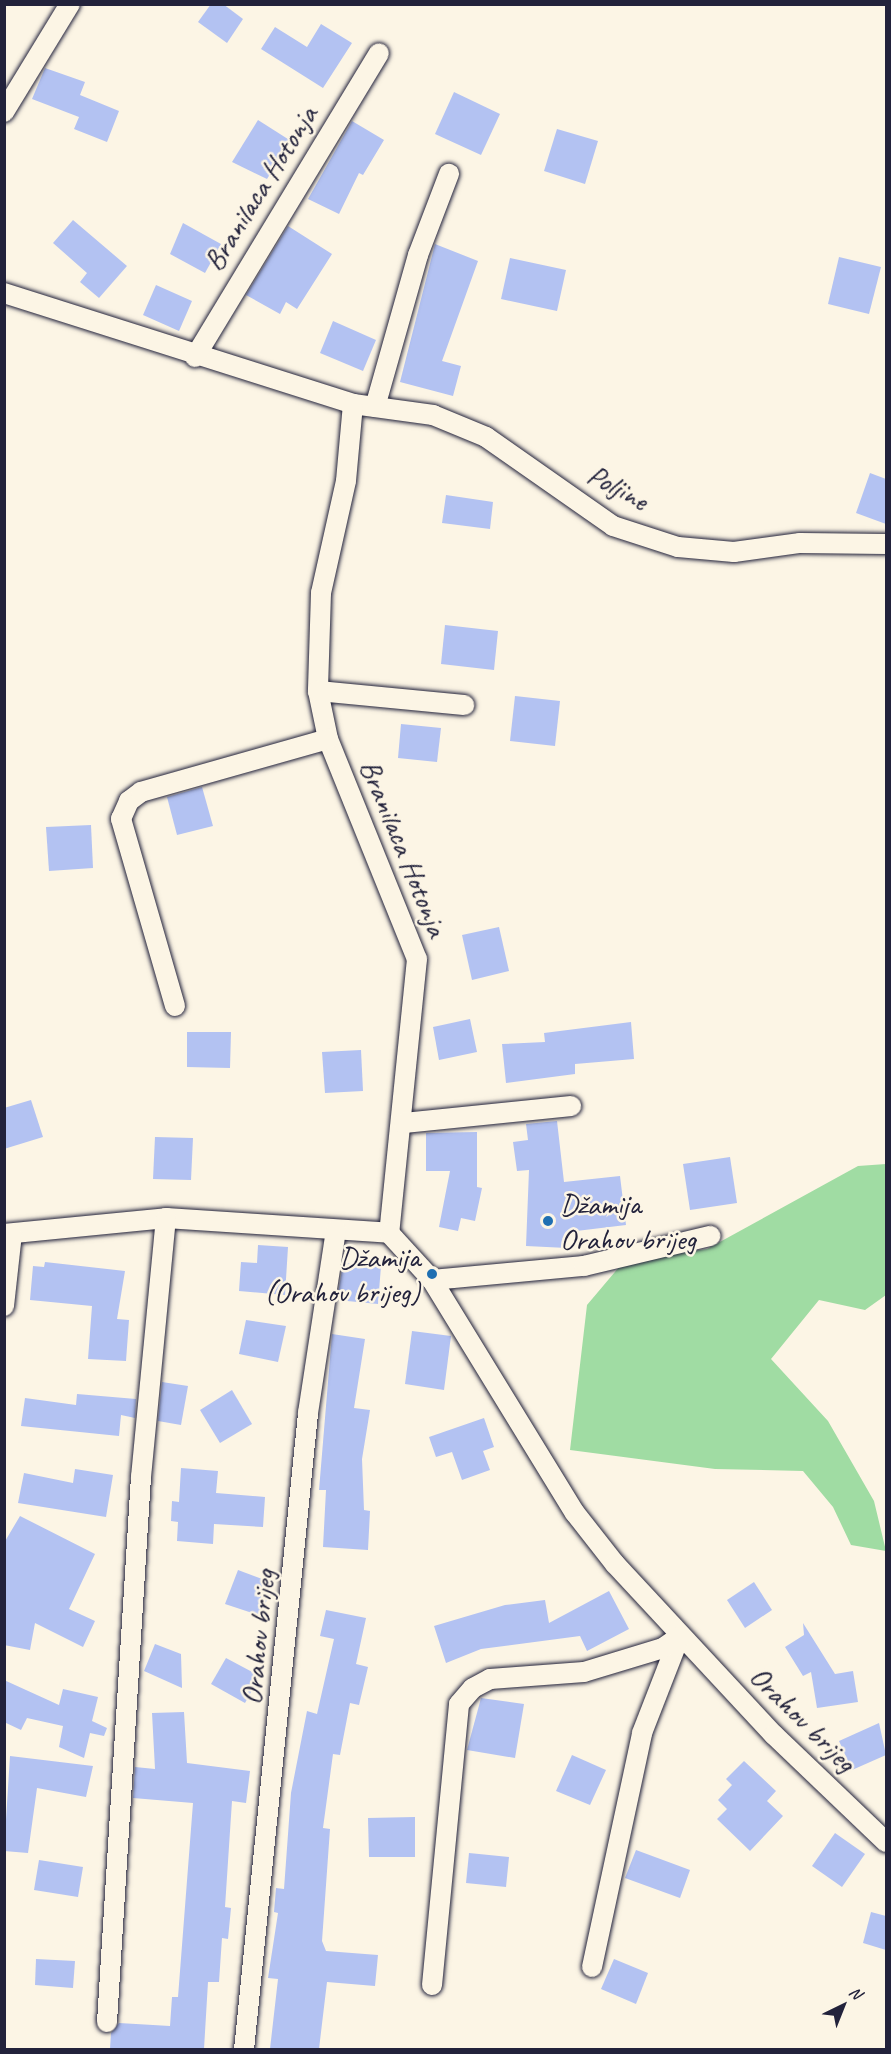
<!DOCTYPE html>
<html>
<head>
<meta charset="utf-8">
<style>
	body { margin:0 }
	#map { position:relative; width:891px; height:2054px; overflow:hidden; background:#fcf5e5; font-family:Caveat,sans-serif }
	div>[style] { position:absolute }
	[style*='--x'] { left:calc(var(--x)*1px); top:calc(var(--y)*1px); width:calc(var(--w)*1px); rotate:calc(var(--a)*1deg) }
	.green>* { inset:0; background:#a0dca3 }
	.building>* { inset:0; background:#b3c2f2 }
	.roads { filter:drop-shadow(0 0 2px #22223b) drop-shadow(0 0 2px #22223b) }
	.street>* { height:20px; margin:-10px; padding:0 10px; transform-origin:10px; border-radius:10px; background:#fcf5e5 }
	.dots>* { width:16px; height:16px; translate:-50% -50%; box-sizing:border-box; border:3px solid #fcf5e5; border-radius:50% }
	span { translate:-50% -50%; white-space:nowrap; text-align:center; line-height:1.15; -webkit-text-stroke:5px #fcf5e5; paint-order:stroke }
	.street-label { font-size:30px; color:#22223b }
	.poi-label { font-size:30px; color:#22223b }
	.left { translate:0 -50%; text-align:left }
	.right { translate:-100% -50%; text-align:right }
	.frame { position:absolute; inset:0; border:6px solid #22223b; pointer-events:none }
	.north { position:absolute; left:813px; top:1976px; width:60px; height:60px; -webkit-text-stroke:4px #fcf5e5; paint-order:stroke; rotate:43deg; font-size:16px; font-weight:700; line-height:24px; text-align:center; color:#22223b }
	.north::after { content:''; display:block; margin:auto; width:21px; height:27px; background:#22223b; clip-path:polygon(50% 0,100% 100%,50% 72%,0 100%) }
</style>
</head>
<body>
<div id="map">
	<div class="green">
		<div style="clip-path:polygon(886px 1164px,886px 1295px,865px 1310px,819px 1300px,771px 1359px,828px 1421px,874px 1501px,886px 1551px,851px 1545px,833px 1507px,803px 1471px,715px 1469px,570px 1450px,587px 1305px,625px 1260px,707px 1249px,858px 1166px)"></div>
	</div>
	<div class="building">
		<div style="clip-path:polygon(211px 4px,223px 4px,243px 19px,227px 43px,198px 22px)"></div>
		<div style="clip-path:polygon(321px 24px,352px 43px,323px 88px,261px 49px,275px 27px,307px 47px)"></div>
		<div style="clip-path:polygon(45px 68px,85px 82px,80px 95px,119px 111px,107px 142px,74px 129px,79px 117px,32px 99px)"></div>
		<div style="clip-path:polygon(454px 92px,500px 114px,481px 155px,435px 134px)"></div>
		<div style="clip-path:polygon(258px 120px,291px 141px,267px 179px,232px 162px)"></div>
		<div style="clip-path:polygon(352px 121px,384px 140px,363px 175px,359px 173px,339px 214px,308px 199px)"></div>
		<div style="clip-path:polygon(557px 129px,598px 141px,585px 184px,544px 171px)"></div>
		<div style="clip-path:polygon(73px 220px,127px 266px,99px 298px,80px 282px,87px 273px,53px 243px)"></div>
		<div style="clip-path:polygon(183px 223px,221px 244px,205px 273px,170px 254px)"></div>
		<div style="clip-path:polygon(288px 226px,332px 254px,297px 309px,286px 302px,280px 314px,246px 295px)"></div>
		<div style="clip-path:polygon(435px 244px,478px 261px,442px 361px,461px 366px,453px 396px,400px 382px)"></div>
		<div style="clip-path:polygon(839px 257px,881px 267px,869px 314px,828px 304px)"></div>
		<div style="clip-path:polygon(510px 258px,566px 270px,557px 311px,501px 299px)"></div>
		<div style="clip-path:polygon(156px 285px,192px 301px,179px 331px,143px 315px)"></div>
		<div style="clip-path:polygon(333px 321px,376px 340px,363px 371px,320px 353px)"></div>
		<div style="clip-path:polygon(870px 473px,886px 479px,886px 524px,856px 513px)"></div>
		<div style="clip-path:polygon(446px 495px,493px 502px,490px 529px,442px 523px)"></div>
		<div style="clip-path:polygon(445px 625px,498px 631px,494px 670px,441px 664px)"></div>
		<div style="clip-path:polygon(515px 696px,560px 701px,555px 746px,510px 741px)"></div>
		<div style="clip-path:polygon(401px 724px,441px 728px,437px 762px,398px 758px)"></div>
		<div style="clip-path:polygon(202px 787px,213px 826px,177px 835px,167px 797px)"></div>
		<div style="clip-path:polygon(91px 825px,93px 868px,49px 871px,46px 827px)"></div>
		<div style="clip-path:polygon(499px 927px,509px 971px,472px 980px,462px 935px)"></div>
		<div style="clip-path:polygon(470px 1019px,477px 1052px,439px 1060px,433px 1027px)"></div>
		<div style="clip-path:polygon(631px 1022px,634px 1059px,575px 1064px,575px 1074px,506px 1083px,502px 1044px,545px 1042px,544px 1033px)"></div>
		<div style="clip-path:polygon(187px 1032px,231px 1032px,230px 1068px,187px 1067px)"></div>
		<div style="clip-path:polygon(361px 1050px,363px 1091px,325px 1093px,322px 1052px)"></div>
		<div style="clip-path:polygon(31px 1100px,43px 1137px,4px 1149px,4px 1108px)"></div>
		<div style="clip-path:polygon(557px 1121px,564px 1182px,620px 1176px,626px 1225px,568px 1232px,567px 1248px,526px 1246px,529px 1170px,517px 1171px,513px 1142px,528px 1140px,526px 1124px)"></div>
		<div style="clip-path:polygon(477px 1132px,477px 1187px,482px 1188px,475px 1221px,461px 1218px,458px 1231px,439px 1227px,450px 1171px,426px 1171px,426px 1133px)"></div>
		<div style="clip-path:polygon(155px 1137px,193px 1138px,191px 1180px,153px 1179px)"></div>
		<div style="clip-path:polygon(730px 1157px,737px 1203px,690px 1210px,683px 1164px)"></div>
		<div style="clip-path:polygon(258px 1245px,288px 1247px,285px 1295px,239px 1291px,241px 1262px,257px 1263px)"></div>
		<div style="clip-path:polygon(45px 1262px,125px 1271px,117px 1319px,129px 1320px,126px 1361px,88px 1359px,92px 1306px,30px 1300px,33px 1266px,44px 1267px)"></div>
		<div style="clip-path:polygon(343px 1263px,381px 1266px,378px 1304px,337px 1300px)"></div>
		<div style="clip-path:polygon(246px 1320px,286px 1326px,278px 1362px,239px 1354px)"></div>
		<div style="clip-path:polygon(412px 1331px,451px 1336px,444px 1390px,405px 1384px)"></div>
		<div style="clip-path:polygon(332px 1334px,365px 1339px,354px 1408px,370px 1410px,362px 1459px,364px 1510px,370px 1511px,368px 1550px,323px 1547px,326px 1490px,319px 1490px)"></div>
		<div style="clip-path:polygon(162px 1382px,188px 1386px,181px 1425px,158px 1421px)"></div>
		<div style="clip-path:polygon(232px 1390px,252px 1424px,220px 1443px,200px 1410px)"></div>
		<div style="clip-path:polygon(77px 1394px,136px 1399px,135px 1418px,121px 1415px,119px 1436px,21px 1426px,25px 1398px,76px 1405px)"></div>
		<div style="clip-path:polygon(484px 1418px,494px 1447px,483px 1451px,490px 1470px,462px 1480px,452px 1452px,436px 1457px,429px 1437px)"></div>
		<div style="clip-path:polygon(181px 1468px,218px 1471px,216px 1493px,265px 1497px,263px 1527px,214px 1524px,213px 1544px,177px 1541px,178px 1522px,171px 1521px,172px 1501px,179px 1502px)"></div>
		<div style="clip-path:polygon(75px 1469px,113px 1475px,106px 1517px,18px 1503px,24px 1473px,73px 1483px)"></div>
		<div style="clip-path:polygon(20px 1516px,95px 1554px,69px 1609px,95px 1621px,83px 1647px,35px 1623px,30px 1650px,4px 1645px,4px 1543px)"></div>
		<div style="clip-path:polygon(238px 1570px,273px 1583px,261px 1616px,225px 1604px)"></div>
		<div style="clip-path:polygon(754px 1582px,772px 1610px,745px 1628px,727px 1600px)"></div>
		<div style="clip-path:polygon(609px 1591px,629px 1629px,587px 1651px,580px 1636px,481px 1649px,446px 1663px,434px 1626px,505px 1605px,545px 1600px,549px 1623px)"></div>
		<div style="clip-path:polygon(326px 1610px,366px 1618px,356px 1664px,368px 1667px,359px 1705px,350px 1703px,340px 1755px,333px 1754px,323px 1828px,330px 1829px,322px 1941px,326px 1951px,378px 1955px,375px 1986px,327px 1982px,319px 2049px,270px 2049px,278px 1979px,268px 1978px,278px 1913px,274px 1912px,276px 1888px,284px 1889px,291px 1793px,307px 1711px,317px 1714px,334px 1639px,320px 1636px)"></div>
		<div style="clip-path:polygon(803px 1623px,835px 1674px,853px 1671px,858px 1702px,817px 1708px,811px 1672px,803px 1676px,785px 1647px,804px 1635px)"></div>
		<div style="clip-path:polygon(155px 1644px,181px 1654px,182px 1688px,144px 1671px)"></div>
		<div style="clip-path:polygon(226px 1658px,260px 1676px,245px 1703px,211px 1684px)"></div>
		<div style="clip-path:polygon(4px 1680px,59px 1705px,63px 1689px,98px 1697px,92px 1721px,107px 1728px,104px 1736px,90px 1733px,84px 1758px,59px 1747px,63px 1726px,27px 1718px,21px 1730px,4px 1722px)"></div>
		<div style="clip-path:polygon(481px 1698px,524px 1704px,515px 1758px,467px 1750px)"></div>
		<div style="clip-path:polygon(184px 1712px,187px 1763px,250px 1771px,246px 1803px,232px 1801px,225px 1907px,231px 1908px,228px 1939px,222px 1938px,219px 1982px,208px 1982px,204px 2049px,110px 2049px,111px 2033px,119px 2023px,170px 2026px,172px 1997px,178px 1997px,193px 1803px,133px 1798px,135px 1767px,155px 1769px,152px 1713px)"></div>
		<div style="clip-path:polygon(879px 1723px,886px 1755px,852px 1770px,839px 1741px)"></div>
		<div style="clip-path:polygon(572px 1755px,606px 1770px,590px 1805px,556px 1791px)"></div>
		<div style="clip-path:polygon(10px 1756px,93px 1766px,86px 1797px,37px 1788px,28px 1853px,4px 1851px)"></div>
		<div style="clip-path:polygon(744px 1761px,776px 1791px,767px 1801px,783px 1816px,750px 1851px,717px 1819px,727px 1809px,718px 1800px,732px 1785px,726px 1779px)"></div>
		<div style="clip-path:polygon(415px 1817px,415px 1857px,369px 1857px,368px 1818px)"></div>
		<div style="clip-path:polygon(835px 1833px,865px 1854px,842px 1887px,812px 1866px)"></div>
		<div style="clip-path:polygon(636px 1850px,690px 1870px,680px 1898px,625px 1878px)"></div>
		<div style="clip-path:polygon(469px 1853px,509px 1857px,506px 1887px,466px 1883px)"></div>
		<div style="clip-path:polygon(39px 1860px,83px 1867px,78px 1897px,34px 1890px)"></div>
		<div style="clip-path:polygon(871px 1912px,886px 1916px,886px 1950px,863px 1943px)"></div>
		<div style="clip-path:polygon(36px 1959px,75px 1961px,73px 1988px,35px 1985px)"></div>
		<div style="clip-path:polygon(614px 1959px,648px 1973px,636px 2004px,601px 1989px)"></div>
	</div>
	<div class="roads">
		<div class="street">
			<div style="--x:4;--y:112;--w:127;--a:-58.6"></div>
			<div style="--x:4;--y:293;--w:366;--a:17.6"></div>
			<div style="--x:353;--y:404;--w:81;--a:7.8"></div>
			<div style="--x:433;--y:415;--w:57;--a:22.5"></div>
			<div style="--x:486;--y:437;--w:155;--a:35"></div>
			<div style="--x:613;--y:526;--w:68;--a:17.9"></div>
			<div style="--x:678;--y:547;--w:56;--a:5.1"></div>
			<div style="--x:734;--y:552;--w:67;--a:-7.8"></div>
			<div style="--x:800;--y:543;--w:86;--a:0.7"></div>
			<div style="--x:195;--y:357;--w:355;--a:-58.8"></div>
			<div style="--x:353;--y:404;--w:77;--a:95.2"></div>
			<div style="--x:346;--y:481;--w:115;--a:102.6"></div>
			<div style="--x:321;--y:593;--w:98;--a:91.8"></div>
			<div style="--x:318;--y:691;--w:49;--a:78.2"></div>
			<div style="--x:328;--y:739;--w:237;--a:68"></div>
			<div style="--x:417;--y:959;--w:275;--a:95.8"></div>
			<div style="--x:375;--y:407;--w:158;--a:-74.2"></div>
			<div style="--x:418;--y:255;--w:87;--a:-69.1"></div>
			<div style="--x:318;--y:691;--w:147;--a:5.5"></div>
			<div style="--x:175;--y:1006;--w:195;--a:-106.1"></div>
			<div style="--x:121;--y:819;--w:20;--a:-66"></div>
			<div style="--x:129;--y:801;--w:15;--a:-37"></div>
			<div style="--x:141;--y:792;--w:194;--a:-15.8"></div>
			<div style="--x:404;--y:1123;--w:168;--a:-5.8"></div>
			<div style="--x:4;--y:1234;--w:163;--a:-5.6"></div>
			<div style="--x:166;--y:1218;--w:224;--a:3.8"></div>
			<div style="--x:389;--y:1233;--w:64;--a:47.5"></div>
			<div style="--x:432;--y:1280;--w:273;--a:58.5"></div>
			<div style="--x:575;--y:1513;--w:65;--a:51.9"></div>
			<div style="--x:615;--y:1564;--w:233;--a:47.1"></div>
			<div style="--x:774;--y:1735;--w:155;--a:43.7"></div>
			<div style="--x:432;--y:1280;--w:153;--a:-5.3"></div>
			<div style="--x:584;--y:1266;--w:130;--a:-13.4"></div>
			<div style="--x:4;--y:1306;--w:72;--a:-83.7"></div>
			<div style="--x:592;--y:1967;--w:239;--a:-77.9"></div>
			<div style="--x:642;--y:1733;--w:102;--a:-68.7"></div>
			<div style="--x:432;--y:1985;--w:282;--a:-84.5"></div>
			<div style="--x:459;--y:1704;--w:21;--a:-49"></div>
			<div style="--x:473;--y:1688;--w:19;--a:-28"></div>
			<div style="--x:490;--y:1679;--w:94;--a:-4.3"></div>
			<div style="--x:584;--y:1672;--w:83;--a:-16.9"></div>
			<div style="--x:663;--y:1648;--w:21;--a:-35"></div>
			<div style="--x:107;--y:2022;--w:546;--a:-86.43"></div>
			<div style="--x:141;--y:1477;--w:260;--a:-84.5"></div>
			<div style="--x:244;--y:2050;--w:640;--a:-84.26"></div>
			<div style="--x:308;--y:1413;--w:185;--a:-81.3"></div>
		</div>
	</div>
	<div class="dots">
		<div style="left:548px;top:1221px;background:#1f6fb2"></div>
		<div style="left:432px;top:1274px;background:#1f6fb2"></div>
	</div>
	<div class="street-label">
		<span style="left:260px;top:188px;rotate:-58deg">Branilaca Hotonja</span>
		<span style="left:618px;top:487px;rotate:29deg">Poljine</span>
		<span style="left:404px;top:848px;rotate:68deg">Branilaca Hotonja</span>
		<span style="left:258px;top:1637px;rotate:-84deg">Orahov brijeg</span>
		<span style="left:803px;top:1719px;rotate:45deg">Orahov brijeg</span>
	</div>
	<div class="poi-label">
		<span class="left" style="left:560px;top:1221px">Džamija<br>Orahov brijeg</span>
		<span class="right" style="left:420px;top:1274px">Džamija<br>(Orahov brijeg)</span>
	</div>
	<div class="frame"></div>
	<div class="north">N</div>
</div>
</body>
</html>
